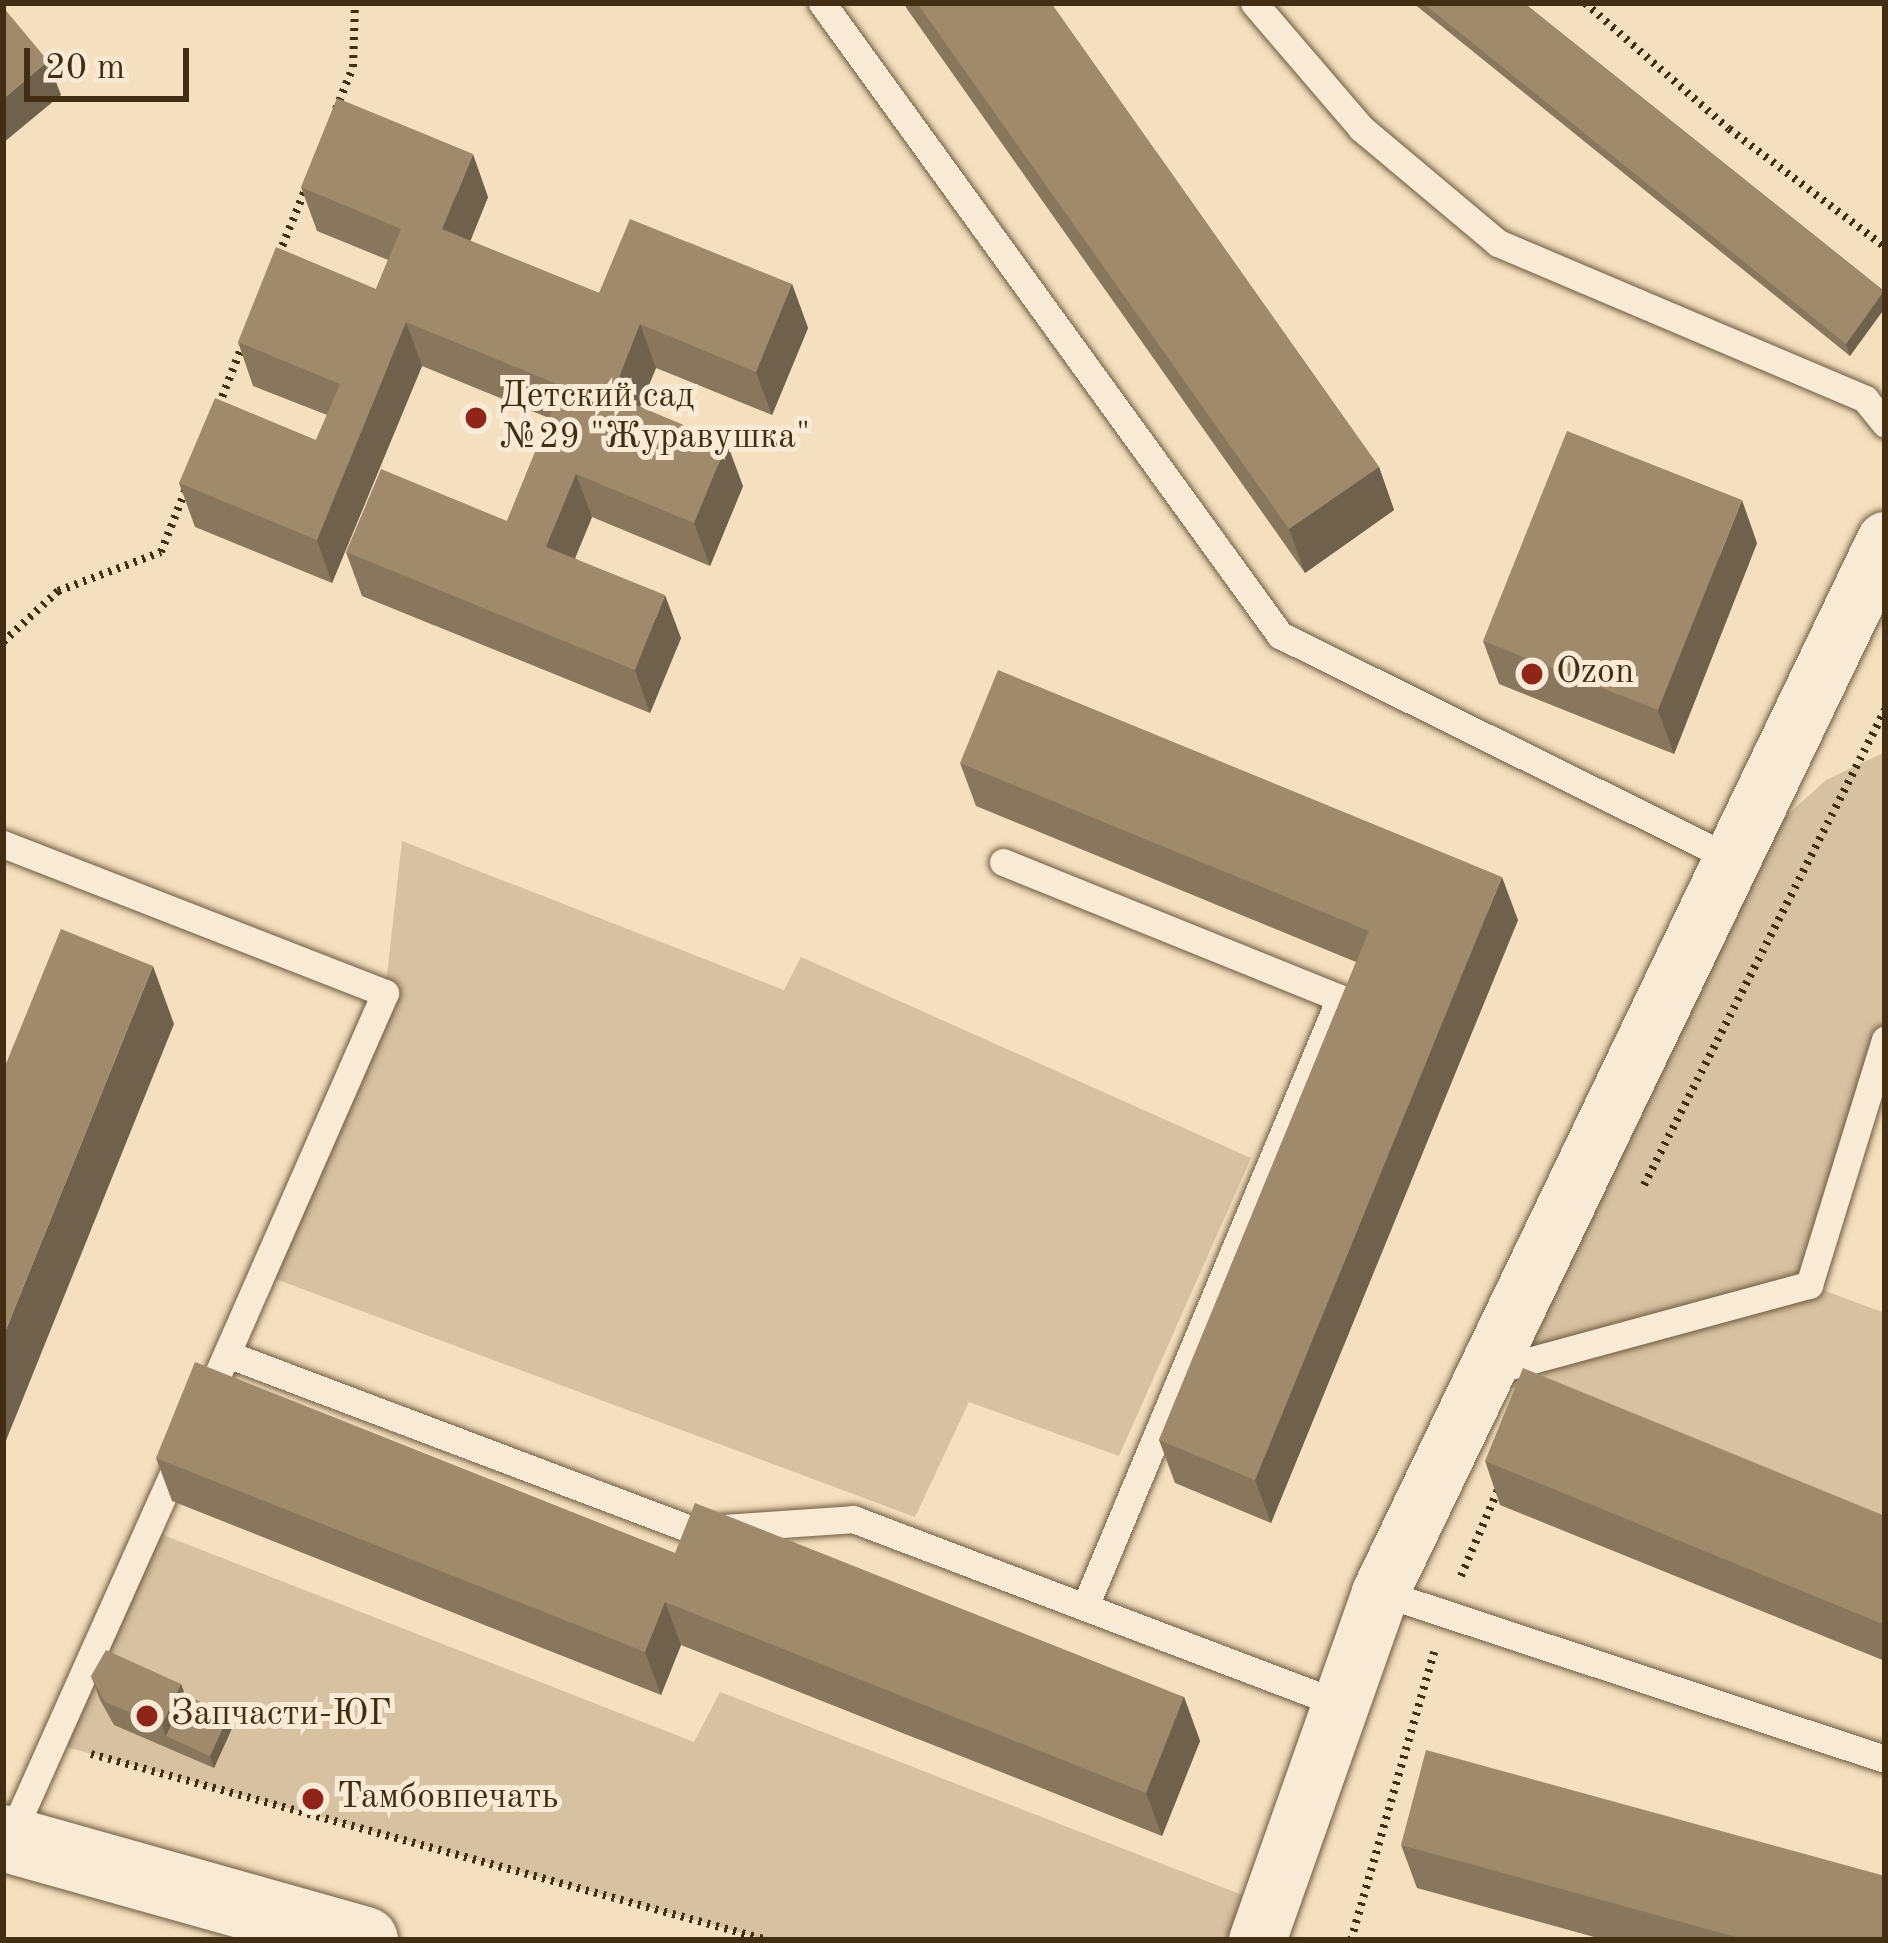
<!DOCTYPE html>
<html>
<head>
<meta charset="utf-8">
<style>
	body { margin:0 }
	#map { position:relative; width:1888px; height:1943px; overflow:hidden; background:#f4dfbe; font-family:"Old Standard TT",serif }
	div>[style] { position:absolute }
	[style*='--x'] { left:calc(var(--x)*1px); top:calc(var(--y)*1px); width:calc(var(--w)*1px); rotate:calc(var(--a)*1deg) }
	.green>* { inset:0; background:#d6c1a1 }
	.path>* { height:8px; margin-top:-4px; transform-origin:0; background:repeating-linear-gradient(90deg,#422e13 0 3px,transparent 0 9px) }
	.roads { filter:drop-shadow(0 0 3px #6e5a3e) drop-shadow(0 0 3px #6e5a3e) }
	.lane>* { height:27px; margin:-13.5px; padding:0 13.5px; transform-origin:13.5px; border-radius:13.5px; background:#f8ead5 }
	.street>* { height:57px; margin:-28.5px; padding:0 28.5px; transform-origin:28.5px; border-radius:28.5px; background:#f8ead5 }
	.secondary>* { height:66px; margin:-33px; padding:0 33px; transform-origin:33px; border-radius:33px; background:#f8ead5 }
	.wall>* { inset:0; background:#89775d }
	.shaded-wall>* { inset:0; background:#6f614c }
	.building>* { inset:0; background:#9f8a6c }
	.dots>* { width:33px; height:33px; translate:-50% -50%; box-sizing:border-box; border:6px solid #f8ead5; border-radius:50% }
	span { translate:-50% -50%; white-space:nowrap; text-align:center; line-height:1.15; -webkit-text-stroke:10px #f8ead5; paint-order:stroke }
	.poi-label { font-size:36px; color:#422e13 }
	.left { translate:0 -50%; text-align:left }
	.frame { position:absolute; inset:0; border:6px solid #422e13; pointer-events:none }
	.scale { position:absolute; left:24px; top:48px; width:165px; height:54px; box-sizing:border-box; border:6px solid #422e13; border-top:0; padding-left:15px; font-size:36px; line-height:42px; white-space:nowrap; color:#422e13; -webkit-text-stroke:9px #f8ead5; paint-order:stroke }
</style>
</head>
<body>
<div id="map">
	<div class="green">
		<div style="clip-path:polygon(1885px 752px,1885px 1039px,1809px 1285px,1885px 1313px,1885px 1527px,1478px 1375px,1736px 861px,1826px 780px)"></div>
		<div style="clip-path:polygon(402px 841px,784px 990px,801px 957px,1251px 1158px,1119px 1456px,969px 1402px,915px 1517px,262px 1274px,385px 993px)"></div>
		<div style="clip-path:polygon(148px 1529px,694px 1742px,720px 1692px,1268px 1905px,1257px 1940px,767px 1940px,52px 1743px)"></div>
	</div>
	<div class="path">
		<div style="--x:1585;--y:3;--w:191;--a:41.2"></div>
		<div style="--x:1729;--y:129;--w:196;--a:37.1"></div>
		<div style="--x:336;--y:109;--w:45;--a:-68"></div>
		<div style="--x:353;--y:67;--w:64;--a:-88.2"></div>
		<div style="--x:279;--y:254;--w:74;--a:-67.9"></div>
		<div style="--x:219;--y:405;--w:63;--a:-68.7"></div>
		<div style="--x:3;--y:642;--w:75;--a:-42.8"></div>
		<div style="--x:58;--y:591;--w:110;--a:-20.7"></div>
		<div style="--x:161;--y:552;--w:71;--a:-68.5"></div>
		<div style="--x:1644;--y:1185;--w:533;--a:-63.1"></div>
		<div style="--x:1461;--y:1576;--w:99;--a:-66.8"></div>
		<div style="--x:91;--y:1754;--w:701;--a:15.38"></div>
		<div style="--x:1351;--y:1940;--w:300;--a:-73.9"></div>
	</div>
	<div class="roads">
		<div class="lane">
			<div style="--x:822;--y:3;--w:781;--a:54.07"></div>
			<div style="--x:1280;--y:635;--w:509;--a:26.36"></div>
			<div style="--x:1254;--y:3;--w:165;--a:49.4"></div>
			<div style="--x:1361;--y:128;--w:179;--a:40"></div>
			<div style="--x:1498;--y:243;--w:399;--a:23"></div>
			<div style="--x:1865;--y:399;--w:32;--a:51"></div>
			<div style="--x:3;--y:844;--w:410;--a:21.3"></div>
			<div style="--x:385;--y:993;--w:449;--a:113.7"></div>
			<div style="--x:1003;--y:862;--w:363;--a:22"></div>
			<div style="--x:1340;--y:998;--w:657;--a:112.74"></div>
			<div style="--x:227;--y:1354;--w:498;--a:20.7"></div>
			<div style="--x:693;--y:1530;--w:160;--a:-3.9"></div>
			<div style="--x:853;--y:1519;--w:524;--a:20.79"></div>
			<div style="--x:1488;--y:1372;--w:333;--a:-15.2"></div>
			<div style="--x:1809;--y:1285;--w:257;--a:-72.8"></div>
			<div style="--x:1380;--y:1592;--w:532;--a:18.3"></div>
			<div style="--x:9;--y:1840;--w:422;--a:-65.9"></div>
		</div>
		<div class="street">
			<div style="--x:1257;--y:1940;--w:369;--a:-70.5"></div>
			<div style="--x:1380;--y:1592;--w:1167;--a:-64.36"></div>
		</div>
		<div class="secondary">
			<div style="--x:3;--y:1838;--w:376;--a:15.7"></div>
		</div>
	</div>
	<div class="wall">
		<div style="clip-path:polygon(904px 3px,1051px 3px,1379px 467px,1394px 510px,1305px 573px,907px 9px)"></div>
		<div style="clip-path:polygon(1413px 3px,1524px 3px,1884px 291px,1850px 356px)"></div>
		<div style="clip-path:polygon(301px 187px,488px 197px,470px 241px,599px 293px,792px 284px,808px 328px,772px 415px,656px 368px,640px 406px,743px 486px,710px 566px,592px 517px,575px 558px,681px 638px,650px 713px,362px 596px,346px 552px,507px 521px,549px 418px,422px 366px,332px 583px,195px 527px,179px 483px,316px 440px,327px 415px,253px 386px,238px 342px,376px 289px,388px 260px,317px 231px)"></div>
		<div style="clip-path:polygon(1757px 543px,1674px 754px,1499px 684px,1483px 641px)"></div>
		<div style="clip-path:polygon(960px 763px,1518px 920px,1271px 1523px,1175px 1483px,1159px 1440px,1356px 962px,976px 806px)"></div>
		<div style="clip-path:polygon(156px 1458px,675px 1553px,1184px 1697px,1200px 1741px,1162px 1836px,681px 1645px,661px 1695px,172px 1501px)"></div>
		<div style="clip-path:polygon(1485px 1461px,1885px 1516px,1885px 1661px,1500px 1505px)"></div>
		<div style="clip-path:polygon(91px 1676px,181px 1684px,185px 1695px,229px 1715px,233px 1726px,214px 1768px,114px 1725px,100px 1700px)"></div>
		<div style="clip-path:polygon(1401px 1845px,1885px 1940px,1605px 1940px,1417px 1888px)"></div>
	</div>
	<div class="shaded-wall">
		<div style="clip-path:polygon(48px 61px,61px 95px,3px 143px,3px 99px)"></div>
		<div style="clip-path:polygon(473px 154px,488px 197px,458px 272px,442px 229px)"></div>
		<div style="clip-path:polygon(792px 284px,808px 328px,772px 415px,756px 372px)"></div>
		<div style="clip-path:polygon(1884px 291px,1885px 308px,1850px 356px,1846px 344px)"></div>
		<div style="clip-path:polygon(406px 322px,422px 366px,332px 583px,317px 540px)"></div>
		<div style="clip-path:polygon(640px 324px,656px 368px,627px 438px,612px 395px)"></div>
		<div style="clip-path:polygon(727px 443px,743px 486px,710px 566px,694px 523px)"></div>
		<div style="clip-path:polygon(1379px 467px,1394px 510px,1305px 573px,1289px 529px)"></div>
		<div style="clip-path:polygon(576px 474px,592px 517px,562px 590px,546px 547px)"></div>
		<div style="clip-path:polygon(1742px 500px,1757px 543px,1674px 754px,1658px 710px)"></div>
		<div style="clip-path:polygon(665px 595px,681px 638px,650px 713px,635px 670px)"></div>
		<div style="clip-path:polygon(1502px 877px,1518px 920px,1271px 1523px,1255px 1480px)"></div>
		<div style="clip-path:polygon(153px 966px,174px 1024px,3px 1448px,3px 1337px)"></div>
		<div style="clip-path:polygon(665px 1602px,681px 1645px,661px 1695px,645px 1652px)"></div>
		<div style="clip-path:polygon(181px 1684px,189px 1707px,166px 1736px,162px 1725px)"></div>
		<div style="clip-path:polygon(1184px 1697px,1200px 1741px,1162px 1836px,1146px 1793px)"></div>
		<div style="clip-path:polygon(229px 1715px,233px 1726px,214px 1768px,210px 1756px)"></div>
	</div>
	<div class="building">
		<div style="clip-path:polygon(917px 3px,1051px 3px,1379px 467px,1289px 529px)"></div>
		<div style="clip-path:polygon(1423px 3px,1524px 3px,1884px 291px,1846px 344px)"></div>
		<div style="clip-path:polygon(3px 7px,48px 61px,3px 99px)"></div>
		<div style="clip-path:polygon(337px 98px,473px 154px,442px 229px,599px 293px,630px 219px,792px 284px,756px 372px,640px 324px,612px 395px,727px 443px,694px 523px,576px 474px,546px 547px,665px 595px,635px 670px,346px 552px,381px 469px,507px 521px,562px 386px,406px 322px,317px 540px,179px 483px,215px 398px,316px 440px,340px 384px,238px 342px,276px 247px,376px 289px,401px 229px,301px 187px)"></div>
		<div style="clip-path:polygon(1567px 431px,1742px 500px,1658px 710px,1483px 641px)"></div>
		<div style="clip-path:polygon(998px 670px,1502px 877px,1255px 1480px,1159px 1440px,1369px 931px,960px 763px)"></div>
		<div style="clip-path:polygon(61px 929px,153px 966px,3px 1337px,3px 1071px)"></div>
		<div style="clip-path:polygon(195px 1362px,675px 1553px,695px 1503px,1184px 1697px,1146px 1793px,665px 1602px,645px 1652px,156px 1458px)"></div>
		<div style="clip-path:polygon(1523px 1368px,1885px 1516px,1885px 1625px,1485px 1461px)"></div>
		<div style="clip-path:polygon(106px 1650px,181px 1684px,162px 1725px,105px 1702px,91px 1676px)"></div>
		<div style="clip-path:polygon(185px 1695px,229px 1715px,210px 1756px,166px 1736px)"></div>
		<div style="clip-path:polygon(1426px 1750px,1885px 1876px,1885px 1940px,1747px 1940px,1401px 1845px)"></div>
	</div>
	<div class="dots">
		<div style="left:476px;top:418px;background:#8f2418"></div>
		<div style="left:1532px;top:674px;background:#8f2418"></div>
		<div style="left:147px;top:1716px;background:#8f2418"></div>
		<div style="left:313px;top:1799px;background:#8f2418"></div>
	</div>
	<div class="poi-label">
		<span class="left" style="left:500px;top:418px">Детский сад<br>№29 "Журавушка"</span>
		<span class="left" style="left:1556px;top:674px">Ozon</span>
		<span class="left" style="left:171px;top:1716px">Запчасти-ЮГ</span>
		<span class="left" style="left:337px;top:1799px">Тамбовпечать</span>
	</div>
	<div class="frame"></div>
	<div class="scale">20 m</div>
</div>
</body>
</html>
